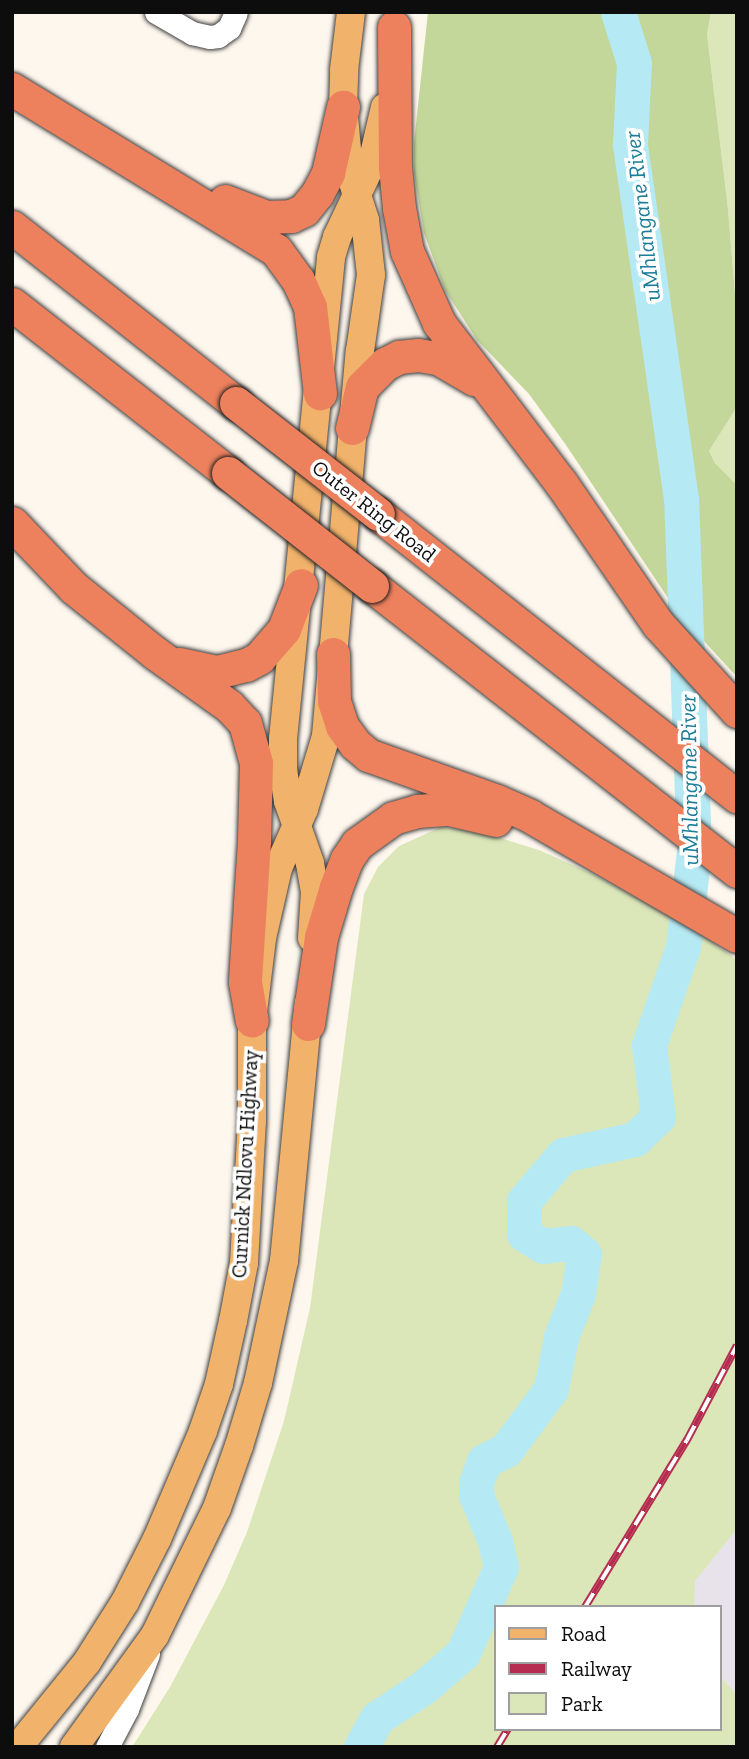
<!DOCTYPE html>
<html>
<head>
<meta charset="utf-8">
<style>
	body { margin:0 }
	#map { position:relative; width:749px; height:1759px; overflow:hidden; background:#fef7ee; font-family:"Zilla Slab",serif }
	div>[style] { position:absolute }
	[style*='--x'] { left:calc(var(--x)*1px); top:calc(var(--y)*1px); width:calc(var(--w)*1px); rotate:calc(var(--a)*1deg) }
	.industrial>* { inset:0; background:#e8e2eb }
	.green>* { inset:0; background:#dbe7b9 }
	.forest>* { inset:0; background:#c2d799 }
	.river>* { height:35px; margin:-17.5px; padding:0 17.5px; transform-origin:17.5px; border-radius:17.5px; background:#b5e9f3 }
	.roads { filter:drop-shadow(0 0 2px #404040) drop-shadow(0 0 2px #404040) }
	.minor>* { height:23px; margin:-11.5px; padding:0 11.5px; transform-origin:11.5px; border-radius:11.5px; background:#fff }
	.major>* { height:28px; margin:-14px; padding:0 14px; transform-origin:14px; border-radius:14px; background:#f1b36b }
	.highway>* { height:33px; margin:-16.5px; padding:0 16.5px; transform-origin:16.5px; border-radius:16.5px; background:#ed805d }
	.rail>* { height:8px; margin-top:-4px; transform-origin:0; background:repeating-linear-gradient(90deg,#fff 0 16px,#b62c51 0 32px); box-sizing:border-box; border-block:2px solid #b62c51 }
	.bridges { filter:drop-shadow(0 0 2px #1e1e1e) drop-shadow(0 0 2px #1e1e1e) }
	.highway-bridge>* { height:33px; margin:-16.5px; padding:0 16.5px; transform-origin:16.5px; border-radius:16.5px; background:#ed805d }
	span { translate:-50% -50%; white-space:nowrap; text-align:center; line-height:1.15; -webkit-text-stroke:7px #fff; paint-order:stroke }
	.street-label { font-size:21px; color:#0d0d0d }
	.water-label { font-size:23px; color:#1d7d98; font-style:italic }
	.frame { position:absolute; inset:0; border:14px solid #0d0d0d; pointer-events:none }
	.legend { position:absolute; left:494px; top:1605px; width:228px; height:126px; box-sizing:border-box; background:#fff; border:2px solid #9e9e9e; margin:0; padding:9px 12px; list-style:none; font-size:21px; color:#0d0d0d }
	.legend li { display:flex; align-items:center; gap:14px; height:35px }
	.legend b { width:35px; border:2px solid #9e9e9e }
</style>
</head>
<body>
<div id="map">
	<div class="industrial">
		<div style="clip-path:polygon(737px 1529px,737px 1695px,719px 1675px,719px 1607px,694px 1607px,694px 1581px)"></div>
	</div>
	<div class="green">
		<div style="clip-path:polygon(711px 12px,737px 12px,737px 318px,728px 209px,707px 34px)"></div>
		<div style="clip-path:polygon(737px 407px,737px 485px,715px 463px,709px 451px)"></div>
		<div style="clip-path:polygon(441px 827px,477px 831px,539px 850px,593px 874px,695px 930px,737px 960px,737px 1529px,695px 1581px,694px 1607px,495px 1607px,495px 1729px,719px 1729px,719px 1675px,737px 1695px,737px 1747px,132px 1747px,170px 1687px,224px 1585px,247px 1532px,284px 1421px,310px 1308px,364px 894px,378px 867px,399px 846px)"></div>
	</div>
	<div class="forest">
		<div style="clip-path:polygon(428px 12px,711px 12px,707px 34px,728px 209px,737px 318px,737px 407px,709px 451px,715px 463px,737px 485px,737px 677px,693px 629px,668px 598px,566px 445px,529px 394px,477px 340px,445px 290px,424px 233px,414px 173px,414px 143px)"></div>
	</div>
	<div class="river">
		<div style="--x:361;--y:1747;--w:33;--a:-61"></div>
		<div style="--x:377;--y:1718;--w:56;--a:-33.4"></div>
		<div style="--x:424;--y:1687;--w:52;--a:-41.1"></div>
		<div style="--x:463;--y:1653;--w:94;--a:-66.2"></div>
		<div style="--x:501;--y:1567;--w:27;--a:-103"></div>
		<div style="--x:495;--y:1541;--w:50;--a:-112.4"></div>
		<div style="--x:476;--y:1495;--w:12;--a:-90"></div>
		<div style="--x:476;--y:1483;--w:23;--a:-70"></div>
		<div style="--x:484;--y:1461;--w:25;--a:-27"></div>
		<div style="--x:506;--y:1450;--w:76;--a:-53.6"></div>
		<div style="--x:551;--y:1389;--w:53;--a:-79.1"></div>
		<div style="--x:561;--y:1337;--w:46;--a:-68.4"></div>
		<div style="--x:578;--y:1294;--w:40;--a:-81.5"></div>
		<div style="--x:584;--y:1254;--w:17;--a:-140"></div>
		<div style="--x:571;--y:1243;--w:28;--a:174"></div>
		<div style="--x:543;--y:1246;--w:22;--a:-148"></div>
		<div style="--x:524;--y:1234;--w:33;--a:-90"></div>
		<div style="--x:524;--y:1201;--w:60;--a:-49.7"></div>
		<div style="--x:563;--y:1155;--w:74;--a:-12.5"></div>
		<div style="--x:635;--y:1139;--w:32;--a:-44"></div>
		<div style="--x:658;--y:1117;--w:73;--a:-97.1"></div>
		<div style="--x:649;--y:1045;--w:104;--a:-70.9"></div>
		<div style="--x:683;--y:947;--w:98;--a:-83.5"></div>
		<div style="--x:694;--y:850;--w:351;--a:-92.1"></div>
		<div style="--x:681;--y:499;--w:359;--a:-98.2"></div>
		<div style="--x:630;--y:144;--w:81;--a:-87.2"></div>
		<div style="--x:634;--y:63;--w:53;--a:-107.4"></div>
	</div>
	<div class="roads">
		<div class="minor">
			<div style="--x:156;--y:12;--w:42;--a:30.3"></div>
			<div style="--x:192;--y:33;--w:18;--a:13"></div>
			<div style="--x:210;--y:37;--w:8;--a:-7"></div>
			<div style="--x:218;--y:36;--w:14;--a:-36"></div>
			<div style="--x:229;--y:28;--w:17;--a:-66"></div>
			<div style="--x:107;--y:1747;--w:43;--a:-62.2"></div>
			<div style="--x:127;--y:1709;--w:59;--a:-69.1"></div>
		</div>
		<div class="major">
			<div style="--x:312;--y:938;--w:46;--a:-86.3"></div>
			<div style="--x:315;--y:892;--w:29;--a:-100"></div>
			<div style="--x:310;--y:863;--w:66;--a:-109.5"></div>
			<div style="--x:288;--y:801;--w:30;--a:-99"></div>
			<div style="--x:283;--y:771;--w:32;--a:-90"></div>
			<div style="--x:283;--y:739;--w:484;--a:-84.3"></div>
			<div style="--x:331;--y:257;--w:21;--a:-73"></div>
			<div style="--x:337;--y:237;--w:82;--a:-64.7"></div>
			<div style="--x:372;--y:163;--w:57;--a:-76.9"></div>
			<div style="--x:18;--y:1747;--w:109;--a:-50.9"></div>
			<div style="--x:87;--y:1662;--w:71;--a:-57.7"></div>
			<div style="--x:125;--y:1602;--w:71;--a:-63.1"></div>
			<div style="--x:157;--y:1539;--w:117;--a:-66.9"></div>
			<div style="--x:203;--y:1431;--w:50;--a:-71.2"></div>
			<div style="--x:219;--y:1384;--w:65;--a:-77.5"></div>
			<div style="--x:233;--y:1321;--w:59;--a:-79.3"></div>
			<div style="--x:244;--y:1263;--w:142;--a:-86.8"></div>
			<div style="--x:252;--y:1121;--w:101;--a:-90"></div>
			<div style="--x:252;--y:1020;--w:83;--a:-83"></div>
			<div style="--x:262;--y:938;--w:72;--a:-77.1"></div>
			<div style="--x:278;--y:868;--w:64;--a:-66.2"></div>
			<div style="--x:304;--y:809;--w:76;--a:-73.2"></div>
			<div style="--x:326;--y:736;--w:386;--a:-85"></div>
			<div style="--x:360;--y:351;--w:77;--a:-81.8"></div>
			<div style="--x:371;--y:275;--w:55;--a:-96.2"></div>
			<div style="--x:365;--y:220;--w:52;--a:-107.7"></div>
			<div style="--x:349;--y:170;--w:63;--a:-95.4"></div>
			<div style="--x:343;--y:107;--w:37;--a:-88"></div>
			<div style="--x:344;--y:70;--w:58;--a:-83.1"></div>
			<div style="--x:74;--y:1747;--w:138;--a:-54.1"></div>
			<div style="--x:155;--y:1635;--w:141;--a:-64"></div>
			<div style="--x:217;--y:1508;--w:66;--a:-70.5"></div>
			<div style="--x:239;--y:1446;--w:66;--a:-73.2"></div>
			<div style="--x:258;--y:1383;--w:125;--a:-78"></div>
			<div style="--x:284;--y:1261;--w:259;--a:-84.5"></div>
		</div>
		<div class="highway">
			<div style="--x:394;--y:27;--w:140;--a:89.6"></div>
			<div style="--x:395;--y:167;--w:41;--a:84.4"></div>
			<div style="--x:399;--y:208;--w:44;--a:79.5"></div>
			<div style="--x:407;--y:251;--w:79;--a:66"></div>
			<div style="--x:439;--y:323;--w:201;--a:52.7"></div>
			<div style="--x:561;--y:483;--w:171;--a:55.5"></div>
			<div style="--x:658;--y:624;--w:118;--a:47.8"></div>
			<div style="--x:12;--y:89;--w:309;--a:31.4"></div>
			<div style="--x:276;--y:250;--w:37;--a:54"></div>
			<div style="--x:298;--y:280;--w:30;--a:66"></div>
			<div style="--x:310;--y:307;--w:87;--a:83.4"></div>
			<div style="--x:225;--y:201;--w:44;--a:21.3"></div>
			<div style="--x:266;--y:217;--w:25;--a:-2"></div>
			<div style="--x:291;--y:216;--w:14;--a:-25"></div>
			<div style="--x:304;--y:210;--w:21;--a:-51"></div>
			<div style="--x:317;--y:194;--w:24;--a:-62"></div>
			<div style="--x:328;--y:173;--w:68;--a:-77.2"></div>
			<div style="--x:12;--y:227;--w:285;--a:38.2"></div>
			<div style="--x:12;--y:304;--w:274;--a:38"></div>
			<div style="--x:352;--y:428;--w:42;--a:-76.3"></div>
			<div style="--x:362;--y:387;--w:33;--a:-45"></div>
			<div style="--x:385;--y:364;--w:16;--a:-27"></div>
			<div style="--x:399;--y:357;--w:19;--a:-6"></div>
			<div style="--x:418;--y:355;--w:20;--a:9"></div>
			<div style="--x:438;--y:358;--w:42;--a:30.3"></div>
			<div style="--x:378;--y:514;--w:457;--a:38.2"></div>
			<div style="--x:12;--y:523;--w:90;--a:46.4"></div>
			<div style="--x:74;--y:588;--w:104;--a:38.7"></div>
			<div style="--x:155;--y:653;--w:91;--a:35.6"></div>
			<div style="--x:229;--y:706;--w:23;--a:47"></div>
			<div style="--x:245;--y:723;--w:41;--a:74.6"></div>
			<div style="--x:256;--y:763;--w:78;--a:91.5"></div>
			<div style="--x:254;--y:841;--w:141;--a:93.7"></div>
			<div style="--x:245;--y:982;--w:39;--a:80"></div>
			<div style="--x:372;--y:586;--w:463;--a:38"></div>
			<div style="--x:333;--y:654;--w:47;--a:88.8"></div>
			<div style="--x:334;--y:701;--w:26;--a:72"></div>
			<div style="--x:342;--y:726;--w:22;--a:54"></div>
			<div style="--x:355;--y:744;--w:17;--a:40"></div>
			<div style="--x:368;--y:755;--w:137;--a:19.6"></div>
			<div style="--x:497;--y:801;--w:36;--a:24"></div>
			<div style="--x:530;--y:816;--w:239;--a:30.1"></div>
			<div style="--x:179;--y:664;--w:39;--a:12"></div>
			<div style="--x:217;--y:672;--w:30;--a:-14"></div>
			<div style="--x:246;--y:665;--w:15;--a:-28"></div>
			<div style="--x:259;--y:658;--w:38;--a:-49"></div>
			<div style="--x:284;--y:629;--w:47;--a:-68.9"></div>
			<div style="--x:308;--y:1024;--w:88;--a:-81.5"></div>
			<div style="--x:321;--y:937;--w:52;--a:-73.3"></div>
			<div style="--x:336;--y:887;--w:30;--a:-69"></div>
			<div style="--x:347;--y:859;--w:18;--a:-56"></div>
			<div style="--x:357;--y:844;--w:44;--a:-35.8"></div>
			<div style="--x:393;--y:818;--w:25;--a:-16"></div>
			<div style="--x:417;--y:811;--w:32;--a:-4"></div>
			<div style="--x:449;--y:809;--w:48;--a:13.2"></div>
		</div>
	</div>
	<div class="rail">
		<div style="--x:585;--y:1607;--w:196;--a:-58.6"></div>
		<div style="--x:687;--y:1440;--w:107;--a:-62.2"></div>
		<div style="--x:497;--y:1747;--w:21;--a:-59"></div>
	</div>
	<div class="bridges">
		<div class="highway-bridge">
			<div style="--x:236;--y:403;--w:180;--a:38"></div>
			<div style="--x:228;--y:473;--w:183;--a:38.1"></div>
		</div>
	</div>
	<div class="street-label">
		<span style="left:374px;top:511px;rotate:38deg">Outer Ring Road</span>
		<span style="left:245px;top:1164px;rotate:-87deg">Curnick Ndlovu Highway</span>
	</div>
	<div class="water-label">
		<span style="left:642px;top:216px;rotate:-97deg">uMhlangane River</span>
		<span style="left:689px;top:780px;rotate:-91deg">uMhlangane River</span>
	</div>
	<div class="frame"></div>
	<ul class="legend">
	<li><b style="height:9px;background:#f1b36b"></b>Road</li>
	<li><b style="height:9px;background:#b62c51"></b>Railway</li>
	<li><b style="height:19px;background:#dbe7b9"></b>Park</li>
	</ul>
</div>
</body>
</html>
